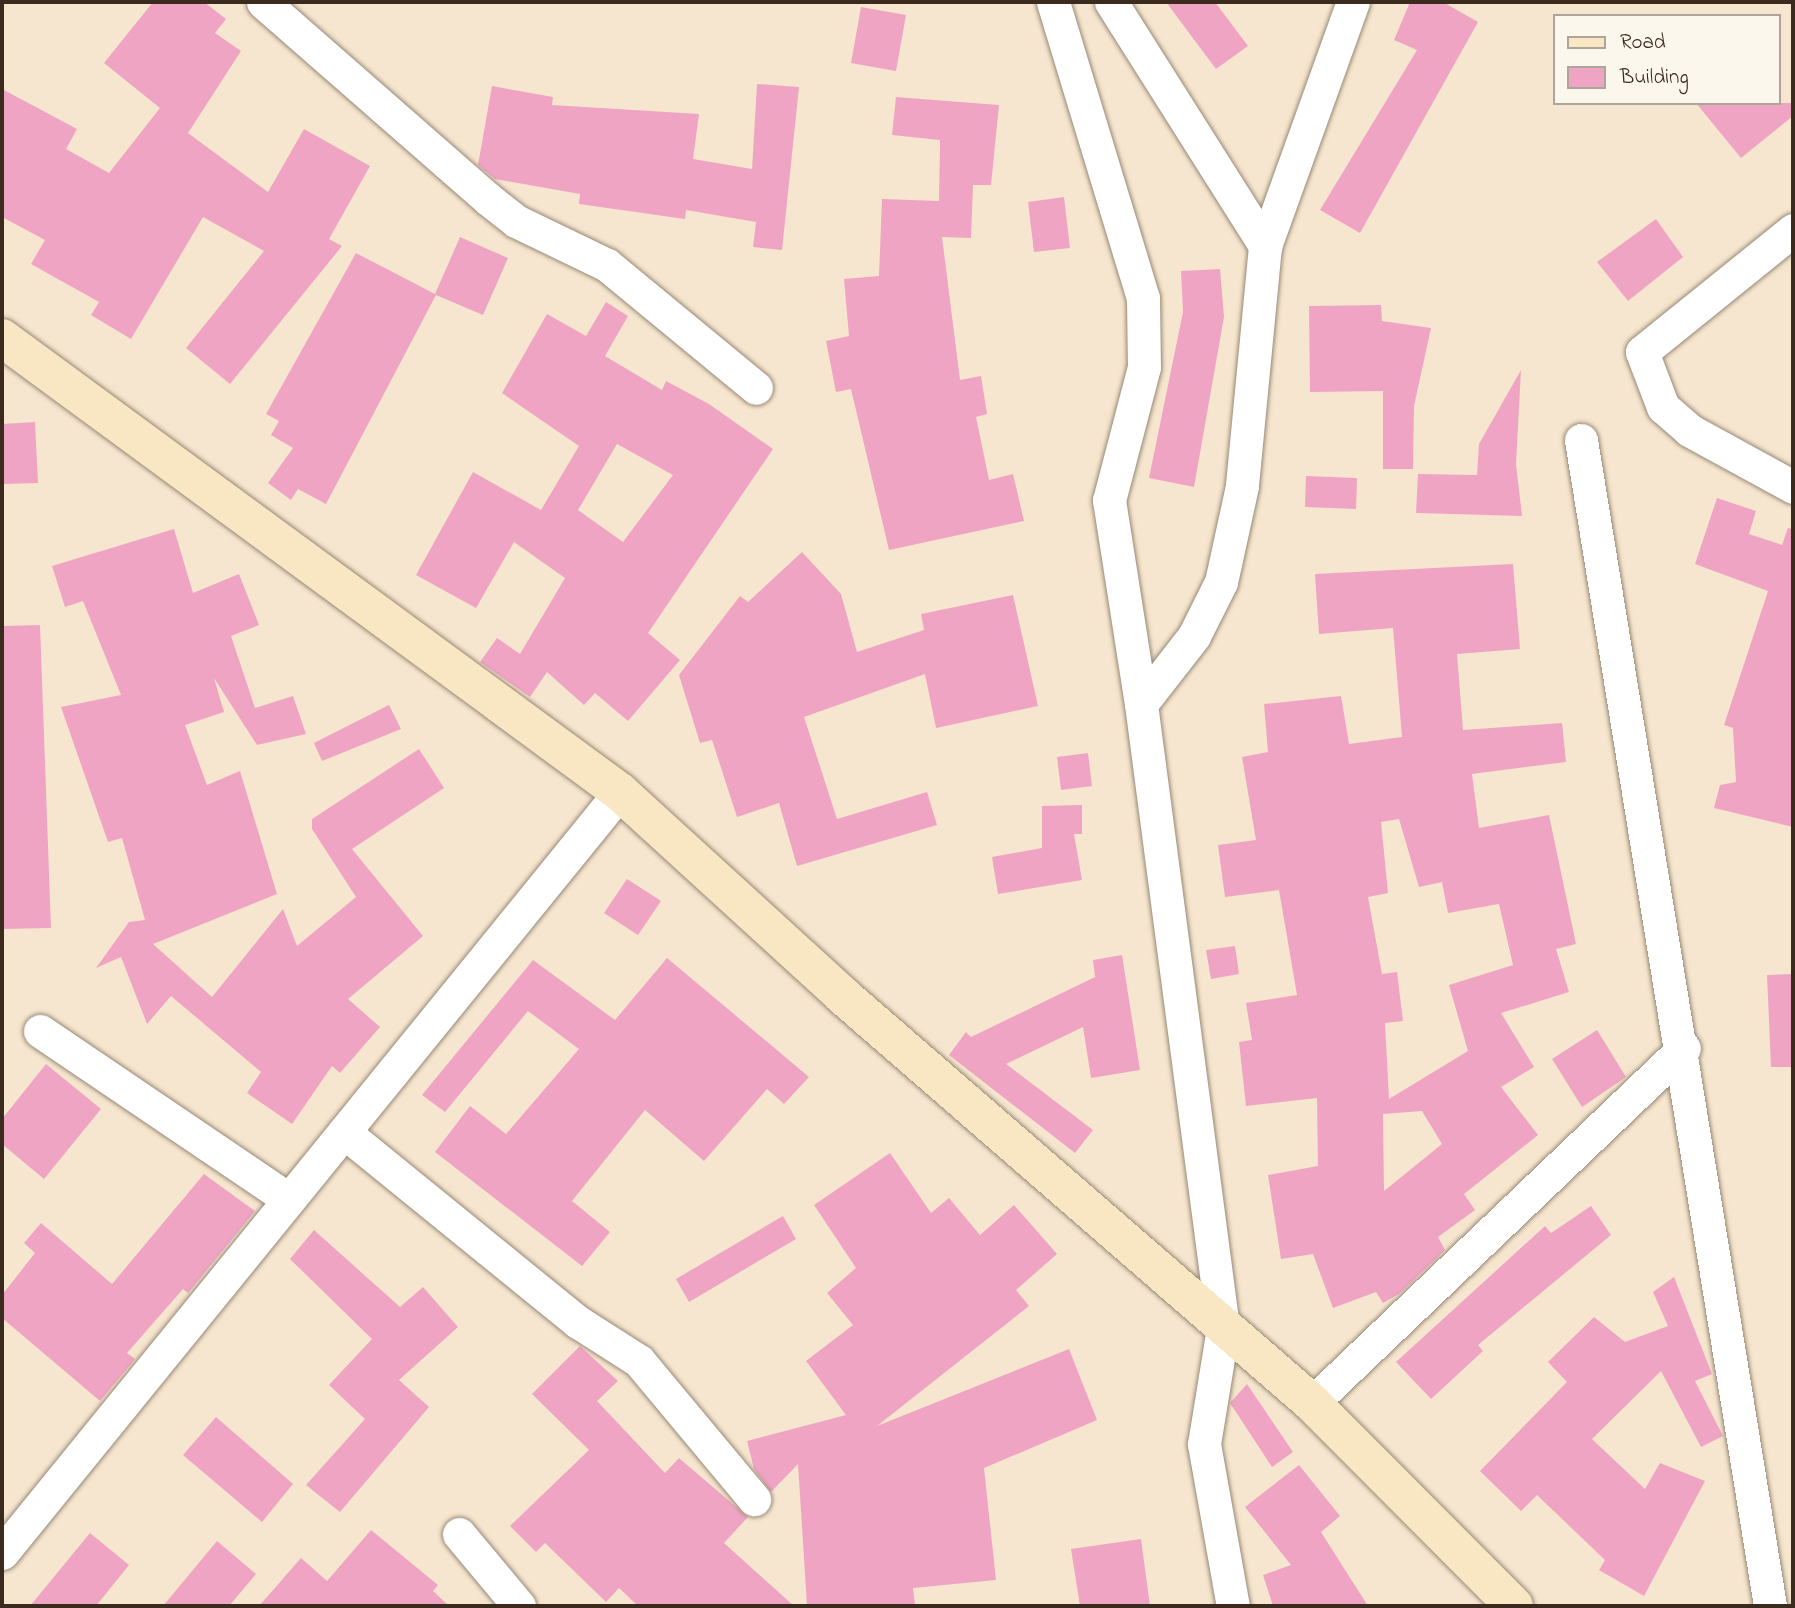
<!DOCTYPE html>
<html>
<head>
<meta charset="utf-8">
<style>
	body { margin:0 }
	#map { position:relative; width:1795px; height:1608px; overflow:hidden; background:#f6e6cf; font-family:"Indie Flower",sans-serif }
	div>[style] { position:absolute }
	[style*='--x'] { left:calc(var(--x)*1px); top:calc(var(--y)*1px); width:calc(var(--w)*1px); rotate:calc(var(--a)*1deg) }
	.building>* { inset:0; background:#f0a4c4 }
	.roads { filter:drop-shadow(0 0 2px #988876) drop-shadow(0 0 2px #988876) }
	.minor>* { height:33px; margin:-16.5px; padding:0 16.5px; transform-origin:16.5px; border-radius:16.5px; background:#fff }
	.secondary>* { height:38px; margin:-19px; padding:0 19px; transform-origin:19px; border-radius:19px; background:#f9e7c3 }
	span { translate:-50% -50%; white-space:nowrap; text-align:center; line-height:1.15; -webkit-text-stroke:7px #fbf7ec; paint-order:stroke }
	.frame { position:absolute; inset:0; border:4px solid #3b2a1e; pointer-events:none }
	.legend { position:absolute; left:1553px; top:14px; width:228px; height:91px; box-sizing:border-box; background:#fbf7ec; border:2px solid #aea59a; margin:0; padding:9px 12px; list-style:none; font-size:21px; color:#3b2a1e }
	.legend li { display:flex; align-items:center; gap:14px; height:35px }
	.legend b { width:35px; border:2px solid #aea59a }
</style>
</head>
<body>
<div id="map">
	<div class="building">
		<div style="clip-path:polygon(153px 2px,204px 2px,226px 19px,215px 33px,241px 51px,188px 133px,268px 192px,304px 129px,370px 166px,329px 239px,342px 246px,230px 384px,186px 348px,264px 251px,203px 217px,131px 339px,91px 315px,99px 302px,31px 264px,45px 240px,2px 217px,2px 89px,77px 129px,66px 149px,109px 173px,160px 108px,104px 63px)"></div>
		<div style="clip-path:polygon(1166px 2px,1215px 2px,1248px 46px,1216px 69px)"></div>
		<div style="clip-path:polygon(1410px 2px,1443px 2px,1478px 22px,1360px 233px,1320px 210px,1417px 50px,1394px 40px)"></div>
		<div style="clip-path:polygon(861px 7px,906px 15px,896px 71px,851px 63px)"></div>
		<div style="clip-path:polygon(757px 84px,799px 87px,782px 250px,753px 247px,756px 222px,686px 210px,685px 219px,579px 204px,580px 194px,495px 179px,478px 165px,492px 86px,553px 97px,552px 105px,699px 114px,693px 159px,752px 169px)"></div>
		<div style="clip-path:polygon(896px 97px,999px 105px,991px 185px,973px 185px,971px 238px,942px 237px,960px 380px,981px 376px,987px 414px,976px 417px,989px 480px,1013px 474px,1024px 521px,889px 550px,851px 389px,836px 392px,826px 341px,849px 336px,844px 279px,879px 276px,882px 199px,939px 201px,940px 140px,892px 135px)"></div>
		<div style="clip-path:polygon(1696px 103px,1793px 103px,1793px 116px,1741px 158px)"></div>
		<div style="clip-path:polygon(1064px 197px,1070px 248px,1034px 252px,1028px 202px)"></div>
		<div style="clip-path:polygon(1656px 219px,1683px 257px,1628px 301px,1597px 262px)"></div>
		<div style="clip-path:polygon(460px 237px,508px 258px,483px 315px,436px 295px,326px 504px,298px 489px,291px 500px,268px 483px,293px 448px,271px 435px,279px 421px,266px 414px,356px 253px,435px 294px)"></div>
		<div style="clip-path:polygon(1220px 269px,1224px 317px,1194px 487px,1149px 478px,1183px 312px,1181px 271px)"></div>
		<div style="clip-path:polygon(evenodd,606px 302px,628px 316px,605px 356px,662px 390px,666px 381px,709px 404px,773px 449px,648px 633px,680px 660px,628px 721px,595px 693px,584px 705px,547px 672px,530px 697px,480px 662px,497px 638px,520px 654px,565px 578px,514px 542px,476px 608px,416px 575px,473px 472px,541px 510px,579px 446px,502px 393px,547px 314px,586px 336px,606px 302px,617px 444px,673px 475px,623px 542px,578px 510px,617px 444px)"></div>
		<div style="clip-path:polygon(1381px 305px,1382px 321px,1431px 328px,1414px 406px,1413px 469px,1383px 469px,1383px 391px,1310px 392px,1309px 306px)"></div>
		<div style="clip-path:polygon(1521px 370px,1516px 464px,1522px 516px,1416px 513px,1418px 474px,1477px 475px,1479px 444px)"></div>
		<div style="clip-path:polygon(35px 422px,38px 483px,2px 484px,2px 424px)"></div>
		<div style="clip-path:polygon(1306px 476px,1357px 478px,1356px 509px,1305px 507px)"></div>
		<div style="clip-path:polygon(1717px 498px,1756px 511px,1749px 534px,1782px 545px,1788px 528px,1793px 529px,1793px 827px,1714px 808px,1720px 785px,1736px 782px,1733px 728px,1724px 725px,1768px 591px,1695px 564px)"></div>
		<div style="clip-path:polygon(174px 529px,193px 593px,239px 574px,259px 625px,231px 636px,255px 708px,293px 696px,306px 734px,257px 745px,214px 678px,224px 712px,185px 725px,207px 785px,240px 771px,277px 894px,153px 944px,212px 997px,283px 909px,297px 946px,356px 897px,312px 829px,312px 819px,419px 749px,444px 788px,352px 849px,423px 936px,348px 999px,380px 1027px,340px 1073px,332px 1066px,292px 1124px,247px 1093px,261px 1072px,171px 996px,147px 1024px,121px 957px,96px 968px,129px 922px,145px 920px,122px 838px,108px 842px,61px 707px,121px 695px,83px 601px,65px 607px,52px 566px)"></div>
		<div style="clip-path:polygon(802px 552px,841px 594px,857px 652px,924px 630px,921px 614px,1013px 595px,1038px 706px,936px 728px,925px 674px,804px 717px,837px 819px,927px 792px,937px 825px,797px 866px,779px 803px,737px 817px,712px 740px,700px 743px,679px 675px,740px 596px,748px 602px)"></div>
		<div style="clip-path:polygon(evenodd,1513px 564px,1520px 649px,1457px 654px,1463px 730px,1562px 723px,1566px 762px,1472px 774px,1479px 828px,1549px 815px,1576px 944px,1556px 949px,1569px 992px,1501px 1013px,1534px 1067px,1501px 1087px,1538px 1135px,1464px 1194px,1475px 1210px,1438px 1237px,1445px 1250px,1399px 1294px,1383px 1303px,1376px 1292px,1333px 1308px,1313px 1254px,1281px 1259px,1268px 1175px,1318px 1166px,1317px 1098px,1246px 1106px,1239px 1042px,1252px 1040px,1246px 1003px,1297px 995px,1279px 890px,1225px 897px,1218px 845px,1256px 840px,1242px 757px,1268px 752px,1264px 704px,1341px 696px,1349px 744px,1402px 737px,1393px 628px,1319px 634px,1315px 574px,1513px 564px,1399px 819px,1419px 887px,1442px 882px,1448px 913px,1499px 904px,1513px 965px,1449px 985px,1468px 1051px,1389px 1099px,1385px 1023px,1403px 1021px,1397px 972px,1382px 974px,1368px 897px,1388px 893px,1381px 822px,1399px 819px,1513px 564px,1422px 1111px,1442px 1144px,1384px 1191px,1383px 1114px,1422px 1111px)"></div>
		<div style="clip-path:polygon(40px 625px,51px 928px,2px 929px,2px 626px)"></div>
		<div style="clip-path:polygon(389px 705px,401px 729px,322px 761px,314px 743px)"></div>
		<div style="clip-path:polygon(1088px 753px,1092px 786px,1061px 790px,1057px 757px)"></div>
		<div style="clip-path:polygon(1082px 805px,1082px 834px,1074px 834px,1082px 880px,998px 894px,992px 857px,1042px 848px,1042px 806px)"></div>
		<div style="clip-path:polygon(627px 879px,661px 901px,638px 935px,604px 913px)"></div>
		<div style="clip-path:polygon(1235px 946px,1239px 974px,1211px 979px,1206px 950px)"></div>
		<div style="clip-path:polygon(1122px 955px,1140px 1070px,1091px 1078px,1083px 1027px,1006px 1064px,1093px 1130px,1075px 1153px,949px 1055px,966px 1032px,971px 1037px,1095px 977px,1093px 960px)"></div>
		<div style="clip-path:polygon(667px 958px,809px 1077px,784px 1104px,767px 1089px,704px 1161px,645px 1110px,572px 1201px,610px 1232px,582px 1266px,435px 1152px,470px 1106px,506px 1134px,579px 1049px,528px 1011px,445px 1112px,422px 1095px,533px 960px,615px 1020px)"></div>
		<div style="clip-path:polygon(1793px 974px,1793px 1067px,1771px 1067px,1767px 975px)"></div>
		<div style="clip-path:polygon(1597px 1030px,1626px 1077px,1582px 1107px,1552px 1059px)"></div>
		<div style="clip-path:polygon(46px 1064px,101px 1109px,44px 1179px,2px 1144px,2px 1119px)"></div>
		<div style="clip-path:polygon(890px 1153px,931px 1213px,949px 1198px,980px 1235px,1014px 1205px,1057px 1254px,1016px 1290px,1029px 1306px,877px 1426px,1069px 1349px,1097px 1420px,984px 1468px,996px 1580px,913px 1588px,915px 1606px,807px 1606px,798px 1464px,771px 1492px,754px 1469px,747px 1441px,846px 1415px,806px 1361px,853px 1325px,827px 1293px,856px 1268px,814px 1205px)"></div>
		<div style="clip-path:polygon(204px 1174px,255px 1211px,188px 1293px,183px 1289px,127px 1353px,135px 1359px,100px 1401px,2px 1318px,2px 1295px,35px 1253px,24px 1243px,41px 1223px,112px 1284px)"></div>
		<div style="clip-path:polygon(1591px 1206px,1611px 1235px,1478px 1345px,1483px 1351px,1431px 1399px,1396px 1362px,1545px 1226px,1551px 1233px)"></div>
		<div style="clip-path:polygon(783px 1216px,796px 1239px,689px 1302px,676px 1279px)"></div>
		<div style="clip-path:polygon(314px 1230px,400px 1307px,423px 1287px,458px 1327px,399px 1380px,429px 1407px,340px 1512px,306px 1485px,365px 1419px,329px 1385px,372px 1339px,290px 1259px)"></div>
		<div style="clip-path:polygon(1674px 1277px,1712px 1374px,1695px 1381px,1723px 1436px,1701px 1447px,1661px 1371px,1592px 1439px,1645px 1489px,1660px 1463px,1705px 1481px,1644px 1596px,1599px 1570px,1605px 1560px,1537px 1495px,1521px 1511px,1480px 1471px,1567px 1382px,1548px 1362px,1594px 1317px,1625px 1342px,1668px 1326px,1653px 1292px)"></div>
		<div style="clip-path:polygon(580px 1346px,618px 1381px,597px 1401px,665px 1473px,679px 1458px,748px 1517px,724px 1543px,794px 1606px,638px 1606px,619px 1588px,606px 1602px,545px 1543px,536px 1552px,510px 1526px,589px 1450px,532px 1394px)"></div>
		<div style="clip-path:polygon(1247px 1384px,1293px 1452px,1272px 1467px,1230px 1403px)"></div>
		<div style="clip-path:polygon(216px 1417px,293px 1484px,262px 1522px,183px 1455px)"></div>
		<div style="clip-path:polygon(1299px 1465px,1340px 1516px,1321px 1532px,1368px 1606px,1273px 1606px,1263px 1575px,1291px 1565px,1245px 1507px)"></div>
		<div style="clip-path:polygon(371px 1530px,438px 1585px,433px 1591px,449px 1606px,259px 1606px,301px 1558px,327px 1581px)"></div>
		<div style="clip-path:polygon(90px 1533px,129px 1565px,96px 1606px,30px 1606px)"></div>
		<div style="clip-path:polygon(1141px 1539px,1150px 1606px,1080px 1606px,1071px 1549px)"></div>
		<div style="clip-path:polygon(217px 1541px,256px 1574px,229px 1606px,163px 1606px)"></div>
	</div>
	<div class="roads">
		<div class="minor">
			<div style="--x:263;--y:2;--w:299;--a:41.2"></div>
			<div style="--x:488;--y:199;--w:36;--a:38"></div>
			<div style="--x:516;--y:221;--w:101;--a:25.8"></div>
			<div style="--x:607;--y:265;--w:193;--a:39.5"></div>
			<div style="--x:1053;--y:2;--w:309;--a:73.1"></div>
			<div style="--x:1143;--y:298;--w:69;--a:89.2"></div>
			<div style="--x:1144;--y:367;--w:138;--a:104.7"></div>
			<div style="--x:1109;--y:500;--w:206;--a:81.1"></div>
			<div style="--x:1111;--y:2;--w:289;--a:57.7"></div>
			<div style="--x:1265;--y:246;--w:241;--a:95.5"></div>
			<div style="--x:1242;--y:486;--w:98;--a:102.3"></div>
			<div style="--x:1221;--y:582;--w:60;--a:116.6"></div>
			<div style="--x:1194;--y:636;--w:86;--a:127.9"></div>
			<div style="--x:1141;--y:704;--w:629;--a:82.51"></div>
			<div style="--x:1223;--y:1328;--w:118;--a:99.3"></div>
			<div style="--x:1204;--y:1444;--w:165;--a:79.9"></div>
			<div style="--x:1793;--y:230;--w:194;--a:141.1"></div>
			<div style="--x:1642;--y:352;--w:59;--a:69.1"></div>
			<div style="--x:1663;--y:407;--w:35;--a:41"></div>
			<div style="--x:1689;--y:430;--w:119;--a:28.7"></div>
			<div style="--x:1265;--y:246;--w:259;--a:-70.2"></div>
			<div style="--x:1581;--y:440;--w:1181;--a:80.79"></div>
			<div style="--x:40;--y:1031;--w:296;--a:34.1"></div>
			<div style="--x:344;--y:1132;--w:301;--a:39.1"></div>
			<div style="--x:578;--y:1322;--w:72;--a:32.6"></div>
			<div style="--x:639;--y:1361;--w:180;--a:50.2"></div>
			<div style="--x:1312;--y:1403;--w:514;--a:-43.66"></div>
			<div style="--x:459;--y:1534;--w:94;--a:50.2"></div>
			<div style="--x:2;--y:1553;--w:980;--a:-50.92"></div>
		</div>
		<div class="secondary">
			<div style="--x:2;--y:338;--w:767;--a:36.3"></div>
			<div style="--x:620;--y:792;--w:301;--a:42.4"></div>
			<div style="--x:842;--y:995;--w:622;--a:40.96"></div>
			<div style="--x:1312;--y:1403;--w:286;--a:45.1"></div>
		</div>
	</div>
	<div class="frame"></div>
	<ul class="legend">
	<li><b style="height:9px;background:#f9e7c3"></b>Road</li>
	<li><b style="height:19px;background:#f0a4c4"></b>Building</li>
	</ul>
</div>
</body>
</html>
